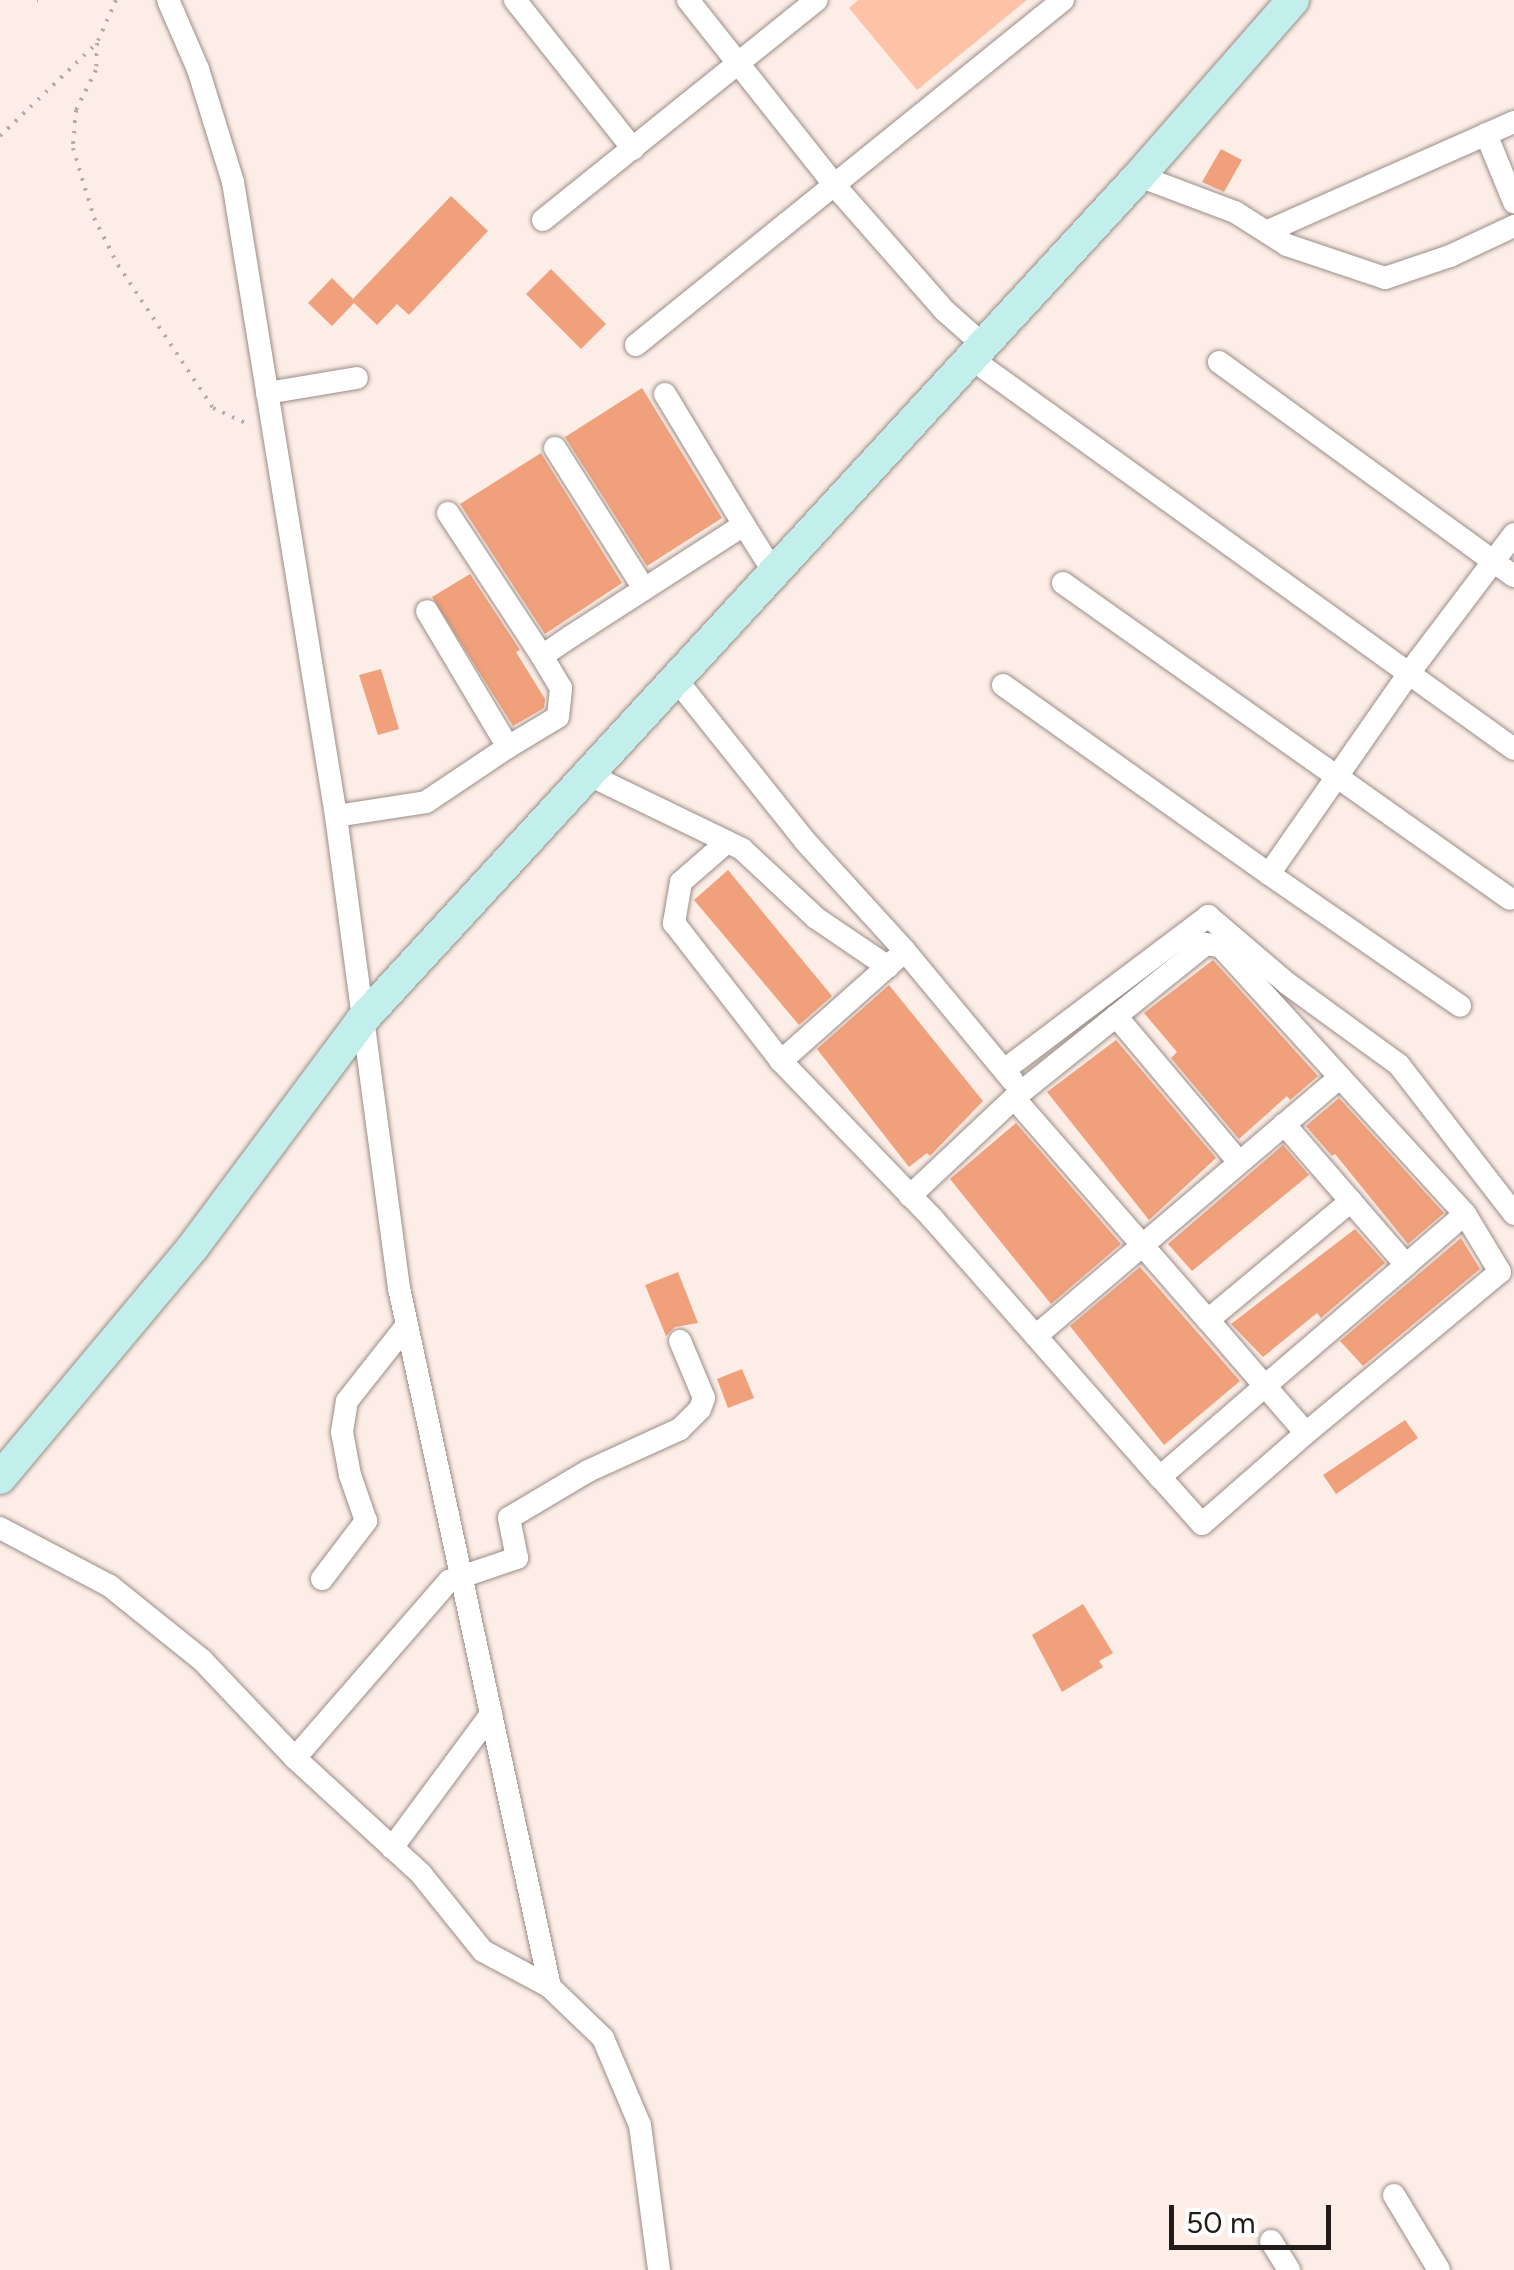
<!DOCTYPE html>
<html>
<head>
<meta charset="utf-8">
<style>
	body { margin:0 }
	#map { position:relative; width:1514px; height:2270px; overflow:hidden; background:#fcede6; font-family:Figtree,sans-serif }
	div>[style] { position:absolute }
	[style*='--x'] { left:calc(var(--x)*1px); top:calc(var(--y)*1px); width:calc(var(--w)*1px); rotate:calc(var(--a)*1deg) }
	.green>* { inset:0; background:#fec2a6 }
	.building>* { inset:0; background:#f0a07a }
	.path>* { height:4px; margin-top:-2px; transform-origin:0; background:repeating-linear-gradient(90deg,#b7aba6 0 2.5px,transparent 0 10.5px) }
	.roads { filter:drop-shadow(0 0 2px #9a8d87) drop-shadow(0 0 2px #9a8d87) }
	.street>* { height:22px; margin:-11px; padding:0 11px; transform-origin:11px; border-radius:11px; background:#fff }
	.secondary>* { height:32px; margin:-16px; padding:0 16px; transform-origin:16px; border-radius:16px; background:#c2eeeb }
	span { translate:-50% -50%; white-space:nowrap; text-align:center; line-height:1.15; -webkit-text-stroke:8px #fff; paint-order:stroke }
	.scale { position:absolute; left:1169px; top:2205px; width:162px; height:45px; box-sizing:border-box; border:5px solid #211c19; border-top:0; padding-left:12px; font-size:30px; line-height:35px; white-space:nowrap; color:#211c19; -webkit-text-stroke:8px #fff; paint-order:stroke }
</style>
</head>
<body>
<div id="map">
	<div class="green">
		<div style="clip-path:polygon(858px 0,1027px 0,917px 90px,849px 8px)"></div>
	</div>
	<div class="building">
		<div style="clip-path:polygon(1221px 149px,1242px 160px,1224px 192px,1202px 182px)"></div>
		<div style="clip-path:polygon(451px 196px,488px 231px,409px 315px,397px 304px,377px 325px,354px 303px,332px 326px,308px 303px,332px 278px,353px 299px)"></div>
		<div style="clip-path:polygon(551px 269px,606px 324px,581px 349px,526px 294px)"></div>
		<div style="clip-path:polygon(642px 388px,722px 518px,647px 566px,565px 437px)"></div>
		<div style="clip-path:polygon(541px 453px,622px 583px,545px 634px,460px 504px)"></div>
		<div style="clip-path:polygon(470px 574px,520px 650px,516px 652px,545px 699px,544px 708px,513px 726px,432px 597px)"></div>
		<div style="clip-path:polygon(381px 669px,399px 729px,378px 735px,359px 675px)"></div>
		<div style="clip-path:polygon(728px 870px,832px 996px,799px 1025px,694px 900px)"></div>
		<div style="clip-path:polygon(1213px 960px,1318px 1076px,1290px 1100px,1287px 1096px,1239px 1139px,1171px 1058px,1177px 1052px,1144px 1013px)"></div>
		<div style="clip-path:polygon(889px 985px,983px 1101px,930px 1156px,927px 1153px,909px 1167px,817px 1049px)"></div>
		<div style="clip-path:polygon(1116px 1040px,1216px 1158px,1149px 1220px,1047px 1092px)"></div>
		<div style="clip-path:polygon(1339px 1098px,1444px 1213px,1408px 1244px,1335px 1154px,1332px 1156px,1306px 1126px)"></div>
		<div style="clip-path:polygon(1016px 1123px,1121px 1244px,1051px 1304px,950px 1179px)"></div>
		<div style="clip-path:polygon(1283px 1145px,1309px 1175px,1192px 1271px,1168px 1244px)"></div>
		<div style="clip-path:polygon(1355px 1229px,1385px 1263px,1321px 1318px,1317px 1313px,1263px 1357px,1231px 1324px)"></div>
		<div style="clip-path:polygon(1461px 1238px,1480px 1269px,1363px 1366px,1340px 1341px)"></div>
		<div style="clip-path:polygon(1140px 1267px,1240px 1381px,1164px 1445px,1070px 1326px)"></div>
		<div style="clip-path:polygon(678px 1272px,698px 1323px,675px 1327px,666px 1336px,645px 1285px)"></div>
		<div style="clip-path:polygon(742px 1369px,754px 1398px,728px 1408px,717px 1379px)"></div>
		<div style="clip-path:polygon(1405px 1420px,1418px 1438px,1336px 1494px,1323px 1475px)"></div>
		<div style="clip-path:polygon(1083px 1604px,1113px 1653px,1099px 1661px,1103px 1667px,1062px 1692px,1032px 1635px)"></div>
	</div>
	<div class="path">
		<div style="--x:37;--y:0;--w:1;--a:0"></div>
		<div style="--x:116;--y:0;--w:47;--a:113.8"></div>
		<div style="--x:97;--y:43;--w:27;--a:92"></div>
		<div style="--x:96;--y:70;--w:45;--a:116.6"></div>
		<div style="--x:76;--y:110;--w:38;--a:95"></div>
		<div style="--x:73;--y:148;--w:73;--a:73.3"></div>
		<div style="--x:94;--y:218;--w:53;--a:62.9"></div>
		<div style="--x:118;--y:265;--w:172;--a:56.4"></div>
		<div style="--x:213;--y:408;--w:41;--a:24.7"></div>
		<div style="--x:0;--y:136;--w:134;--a:-43.8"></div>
	</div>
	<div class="roads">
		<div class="street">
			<div style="--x:168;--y:0;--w:75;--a:66.5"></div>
			<div style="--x:198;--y:69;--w:118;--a:72.8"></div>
			<div style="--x:233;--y:182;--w:642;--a:80.77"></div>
			<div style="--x:336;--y:816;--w:476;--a:82.4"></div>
			<div style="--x:399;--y:1288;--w:715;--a:77.81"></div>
			<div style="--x:550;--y:1987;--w:74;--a:43.9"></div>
			<div style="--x:603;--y:2038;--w:95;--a:67"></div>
			<div style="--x:640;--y:2125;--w:146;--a:82.5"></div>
			<div style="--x:515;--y:0;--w:190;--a:51.6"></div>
			<div style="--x:688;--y:0;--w:238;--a:51.6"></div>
			<div style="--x:836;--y:187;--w:165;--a:48.7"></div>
			<div style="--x:945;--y:311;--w:48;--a:41.6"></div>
			<div style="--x:1486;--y:134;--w:74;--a:67.6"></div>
			<div style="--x:1139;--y:176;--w:103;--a:20.6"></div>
			<div style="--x:1235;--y:212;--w:62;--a:32.4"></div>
			<div style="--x:1287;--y:245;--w:103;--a:18.6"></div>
			<div style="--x:1385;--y:278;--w:69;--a:-18.7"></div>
			<div style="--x:1450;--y:256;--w:71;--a:-25.1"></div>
			<div style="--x:543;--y:220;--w:351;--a:-38.8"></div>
			<div style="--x:1268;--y:231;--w:269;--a:-23.9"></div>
			<div style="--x:636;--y:345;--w:549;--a:-38.94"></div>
			<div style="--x:969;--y:357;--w:671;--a:35.73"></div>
			<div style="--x:1219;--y:362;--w:364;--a:36"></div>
			<div style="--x:267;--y:393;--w:91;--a:-9.5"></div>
			<div style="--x:665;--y:394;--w:153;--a:58.9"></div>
			<div style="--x:555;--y:448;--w:167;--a:57.7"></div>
			<div style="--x:448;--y:513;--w:171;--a:56.7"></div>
			<div style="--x:1063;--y:583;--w:547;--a:35.26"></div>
			<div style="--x:675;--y:678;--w:208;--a:51.4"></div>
			<div style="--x:805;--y:841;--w:149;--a:47.7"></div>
			<div style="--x:905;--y:951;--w:166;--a:138.4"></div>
			<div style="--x:1003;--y:685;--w:326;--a:35.4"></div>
			<div style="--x:1269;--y:874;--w:245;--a:-55.1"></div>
			<div style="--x:1409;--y:673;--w:174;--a:-52.9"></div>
			<div style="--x:508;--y:747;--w:58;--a:-31"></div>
			<div style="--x:558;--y:717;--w:29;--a:-84"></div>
			<div style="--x:561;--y:688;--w:37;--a:-121"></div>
			<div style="--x:542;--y:656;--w:34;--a:-34"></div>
			<div style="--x:570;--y:637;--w:207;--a:-32.8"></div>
			<div style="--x:744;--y:525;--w:54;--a:57.8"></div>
			<div style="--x:587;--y:774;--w:172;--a:25.8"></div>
			<div style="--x:742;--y:849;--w:101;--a:43"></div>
			<div style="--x:816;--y:918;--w:87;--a:34.2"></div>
			<div style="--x:336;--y:816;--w:91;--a:-8.8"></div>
			<div style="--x:426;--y:802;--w:99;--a:-33.9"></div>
			<div style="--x:508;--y:747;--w:158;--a:-120.8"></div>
			<div style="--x:727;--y:842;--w:61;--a:139"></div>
			<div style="--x:681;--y:882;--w:42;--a:99.7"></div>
			<div style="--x:674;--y:923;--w:175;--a:52.2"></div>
			<div style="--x:781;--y:1061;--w:219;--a:46.1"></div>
			<div style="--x:933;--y:1219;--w:344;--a:48.7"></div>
			<div style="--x:1160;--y:1477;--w:139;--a:-40.9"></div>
			<div style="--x:1265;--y:1386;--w:186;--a:-40.6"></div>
			<div style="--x:1406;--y:1265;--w:78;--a:-40.8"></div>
			<div style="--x:1465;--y:1214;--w:363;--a:-132.4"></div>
			<div style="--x:1220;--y:946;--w:14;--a:-172"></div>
			<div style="--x:1206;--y:944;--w:246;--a:141.3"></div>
			<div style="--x:1014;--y:1098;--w:295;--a:48.9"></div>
			<div style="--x:1208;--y:1320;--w:87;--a:49.2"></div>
			<div style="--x:1265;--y:1386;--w:62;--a:48.9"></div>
			<div style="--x:1306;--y:1433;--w:138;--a:138.8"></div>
			<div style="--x:1202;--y:1524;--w:63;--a:-131.8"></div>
			<div style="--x:1269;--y:874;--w:232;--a:34.6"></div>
			<div style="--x:905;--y:951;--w:168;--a:50.3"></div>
			<div style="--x:1116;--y:1016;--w:191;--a:49.9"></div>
			<div style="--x:1004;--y:1070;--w:256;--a:-37"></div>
			<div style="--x:1208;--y:916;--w:105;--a:40.4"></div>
			<div style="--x:1288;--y:984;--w:137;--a:36.1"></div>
			<div style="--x:1399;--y:1065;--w:188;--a:52.3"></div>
			<div style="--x:1284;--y:1124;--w:186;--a:49.1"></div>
			<div style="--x:910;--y:1196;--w:143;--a:-43.3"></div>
			<div style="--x:1208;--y:1320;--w:186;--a:-39.8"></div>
			<div style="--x:1037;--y:1335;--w:398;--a:-40.4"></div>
			<div style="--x:1306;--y:1433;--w:252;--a:-39.7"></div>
			<div style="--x:1500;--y:1272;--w:68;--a:-121.1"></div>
			<div style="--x:0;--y:1528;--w:124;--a:27.8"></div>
			<div style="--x:110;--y:1586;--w:118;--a:38.8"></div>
			<div style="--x:202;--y:1660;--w:135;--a:46.5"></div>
			<div style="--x:295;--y:1758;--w:171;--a:42.6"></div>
			<div style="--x:421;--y:1874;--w:99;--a:51.2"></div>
			<div style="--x:483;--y:1951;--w:76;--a:28.2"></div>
			<div style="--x:322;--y:1579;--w:73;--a:-52.8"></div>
			<div style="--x:366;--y:1521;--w:49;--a:-109.2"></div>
			<div style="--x:350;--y:1475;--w:44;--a:-100.5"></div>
			<div style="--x:342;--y:1432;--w:31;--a:-81"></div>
			<div style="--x:347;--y:1401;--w:97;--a:-51.7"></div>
			<div style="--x:295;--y:1758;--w:235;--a:-49"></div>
			<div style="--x:449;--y:1581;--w:72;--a:-18.7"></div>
			<div style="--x:517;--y:1558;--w:41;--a:-101.3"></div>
			<div style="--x:509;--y:1518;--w:92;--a:-30.7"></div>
			<div style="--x:588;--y:1471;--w:101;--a:-24.5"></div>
			<div style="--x:680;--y:1429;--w:28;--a:-45"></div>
			<div style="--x:700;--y:1409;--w:12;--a:-70"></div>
			<div style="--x:704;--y:1398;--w:62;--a:-112.8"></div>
			<div style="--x:392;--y:1848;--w:167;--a:-53.5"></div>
			<div style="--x:1394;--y:2195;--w:87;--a:59"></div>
			<div style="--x:1271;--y:2241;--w:34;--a:58"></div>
		</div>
		<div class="secondary">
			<div style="--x:0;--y:1478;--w:301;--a:-50.1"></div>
			<div style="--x:193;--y:1247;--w:283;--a:-53.3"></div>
			<div style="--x:362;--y:1020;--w:1147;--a:-47.37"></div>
			<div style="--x:1139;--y:176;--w:234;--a:-48.8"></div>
		</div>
	</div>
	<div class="scale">50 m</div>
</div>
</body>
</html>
